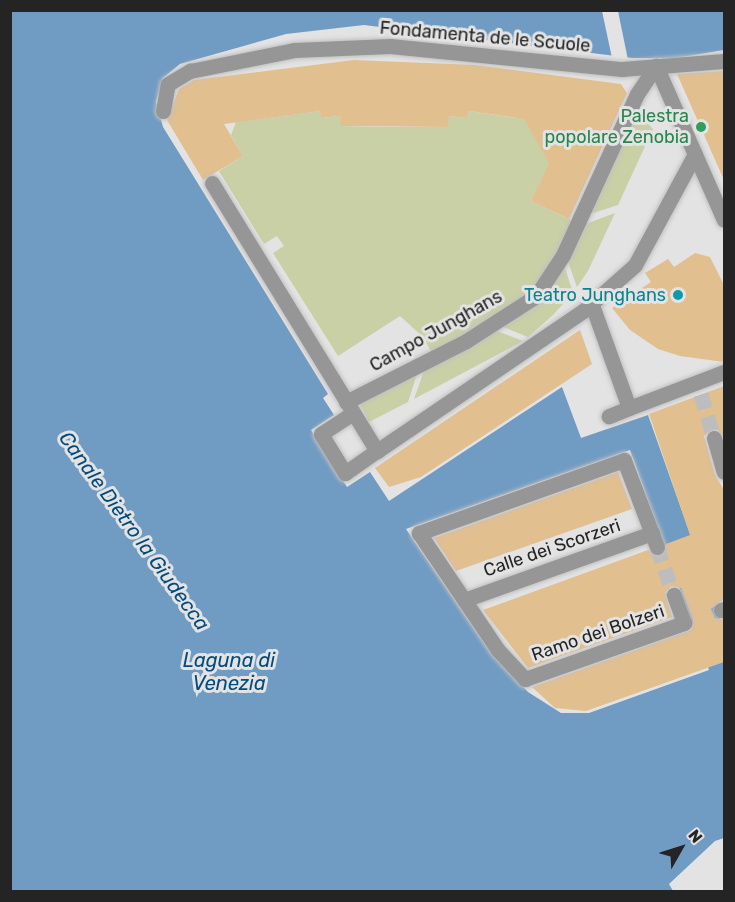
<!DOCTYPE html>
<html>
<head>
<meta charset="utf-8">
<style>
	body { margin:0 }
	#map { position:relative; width:735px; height:902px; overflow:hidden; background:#e3e3e4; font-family:Rubik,sans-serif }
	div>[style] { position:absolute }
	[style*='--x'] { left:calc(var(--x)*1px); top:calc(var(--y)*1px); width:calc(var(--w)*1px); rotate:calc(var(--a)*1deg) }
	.green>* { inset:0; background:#c9d0a5 }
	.water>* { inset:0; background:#709bc3 }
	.pier>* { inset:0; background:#e3e3e4 }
	.building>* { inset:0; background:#e2bf8f }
	.street-tunnel>* { height:15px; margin-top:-7.5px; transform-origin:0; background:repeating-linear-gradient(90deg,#bdbdbe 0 15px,transparent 0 23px) }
	.roads { filter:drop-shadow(0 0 2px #c1c1c1) drop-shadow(0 0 2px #c1c1c1) }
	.street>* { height:15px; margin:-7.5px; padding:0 7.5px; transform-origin:7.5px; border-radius:7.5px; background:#979696 }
	.dots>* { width:16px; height:16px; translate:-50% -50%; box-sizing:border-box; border:3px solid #e3e3e4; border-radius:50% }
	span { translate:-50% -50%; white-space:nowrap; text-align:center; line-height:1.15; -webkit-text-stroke:6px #e3e3e4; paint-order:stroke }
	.street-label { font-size:18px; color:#242424 }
	.leisure-label { font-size:18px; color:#27864d }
	.right { translate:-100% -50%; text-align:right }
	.culture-label { font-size:18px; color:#0d838f }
	.water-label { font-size:20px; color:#024b7d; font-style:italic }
	.frame { position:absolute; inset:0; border:12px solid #242424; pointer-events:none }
	.north { position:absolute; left:651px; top:818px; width:60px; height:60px; -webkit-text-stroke:4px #e3e3e4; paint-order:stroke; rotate:51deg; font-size:16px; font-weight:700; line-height:24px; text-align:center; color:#242424 }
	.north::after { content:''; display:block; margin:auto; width:21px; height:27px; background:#242424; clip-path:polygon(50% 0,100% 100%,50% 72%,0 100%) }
</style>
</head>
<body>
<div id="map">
	<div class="green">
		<div style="clip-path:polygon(636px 110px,653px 129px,618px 205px,587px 215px)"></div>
		<div style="clip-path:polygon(320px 111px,322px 118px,340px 116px,342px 126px,376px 127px,447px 127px,449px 116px,467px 118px,469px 111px,515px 118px,521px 114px,550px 154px,551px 169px,545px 172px,531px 201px,573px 221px,552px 266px,527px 297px,432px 353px,423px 337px,400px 316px,338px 356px,273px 253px,284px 246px,277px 236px,264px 244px,219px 171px,243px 156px,231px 135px,236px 122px)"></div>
		<div style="clip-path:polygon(615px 213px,588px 271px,577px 287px,567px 259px,583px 225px)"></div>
		<div style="clip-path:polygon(564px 265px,573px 293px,553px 315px,528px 337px,503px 327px,527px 309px)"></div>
		<div style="clip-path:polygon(497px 331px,523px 341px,414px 399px,425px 368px)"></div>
		<div style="clip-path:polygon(418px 371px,408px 402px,369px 422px,359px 402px)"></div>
	</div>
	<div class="water">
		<div style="clip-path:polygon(evenodd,10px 11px,724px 11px,724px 50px,676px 58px,632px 58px,364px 25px,286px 34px,180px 64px,163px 78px,156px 102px,163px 127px,328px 394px,323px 398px,334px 415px,311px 430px,347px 487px,370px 472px,389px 501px,562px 387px,581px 438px,648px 415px,724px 630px,724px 838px,715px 841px,669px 884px,673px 891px,11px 891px,10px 11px,630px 450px,709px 670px,589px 713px,561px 713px,528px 692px,490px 652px,406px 529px,630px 450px)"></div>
	</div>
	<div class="pier">
		<div style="clip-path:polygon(602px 11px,618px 11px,628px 60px,612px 58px)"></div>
	</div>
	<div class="building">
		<div style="clip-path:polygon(354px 60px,475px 65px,621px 84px,627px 93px,569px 219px,531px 201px,549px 163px,524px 119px,469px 111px,467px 118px,449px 116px,448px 127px,341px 126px,340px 116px,321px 118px,320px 111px,224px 124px,243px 156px,203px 180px,167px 120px,179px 89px,194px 80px)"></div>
		<div style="clip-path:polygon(724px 71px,724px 180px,677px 74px)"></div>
		<div style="clip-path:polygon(695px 253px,710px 257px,724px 285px,724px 362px,680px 356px,658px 349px,630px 330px,612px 308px,651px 282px,645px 273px,668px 259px,674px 267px)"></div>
		<div style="clip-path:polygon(580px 330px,592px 364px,421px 477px,389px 487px,375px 468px)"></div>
		<div style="clip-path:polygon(724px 386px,724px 439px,716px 428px,704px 436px,715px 475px,724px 490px,724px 599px,711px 609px,715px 618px,724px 619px,724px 662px,586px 711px,555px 708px,532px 687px,691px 630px,693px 620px,681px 588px,671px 586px,665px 593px,672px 617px,528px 668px,483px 610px,648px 550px,660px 556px,666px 544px,690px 535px,649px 414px)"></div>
		<div style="clip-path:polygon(618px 472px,632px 509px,456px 571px,434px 538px)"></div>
	</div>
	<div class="street-tunnel">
		<div style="--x:701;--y:394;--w:46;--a:73.5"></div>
		<div style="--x:657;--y:547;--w:51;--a:70.5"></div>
	</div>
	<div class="roads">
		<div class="street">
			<div style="--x:656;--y:66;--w:168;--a:66.2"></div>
			<div style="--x:163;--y:111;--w:27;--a:-80"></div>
			<div style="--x:168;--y:84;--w:26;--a:-31"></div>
			<div style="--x:190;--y:71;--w:106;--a:-11.4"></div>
			<div style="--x:294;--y:50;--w:96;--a:-2.4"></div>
			<div style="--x:390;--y:46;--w:233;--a:5.7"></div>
			<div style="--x:622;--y:69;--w:102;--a:-4.5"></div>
			<div style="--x:212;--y:183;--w:315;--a:58.4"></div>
			<div style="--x:377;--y:451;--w:249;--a:-34.2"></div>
			<div style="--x:583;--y:311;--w:69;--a:-41.5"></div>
			<div style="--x:635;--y:265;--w:126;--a:-61.6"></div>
			<div style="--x:592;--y:305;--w:109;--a:70.2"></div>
			<div style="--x:629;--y:408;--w:22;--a:158"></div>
			<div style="--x:346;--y:402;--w:135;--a:-26.9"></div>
			<div style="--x:466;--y:341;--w:83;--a:-32.7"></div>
			<div style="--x:536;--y:296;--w:49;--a:-56.6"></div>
			<div style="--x:563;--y:255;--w:177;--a:-65.3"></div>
			<div style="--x:637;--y:94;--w:34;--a:-56"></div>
			<div style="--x:629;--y:408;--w:102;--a:-20.8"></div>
			<div style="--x:353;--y:413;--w:38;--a:147"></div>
			<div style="--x:321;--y:434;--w:46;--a:58.4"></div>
			<div style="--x:345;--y:473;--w:39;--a:-35"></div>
			<div style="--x:714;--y:438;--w:35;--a:74"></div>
			<div style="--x:657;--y:547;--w:93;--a:-110.8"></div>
			<div style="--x:624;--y:460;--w:218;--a:160.4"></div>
			<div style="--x:419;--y:533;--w:141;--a:56"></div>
			<div style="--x:498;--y:650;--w:40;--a:47"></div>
			<div style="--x:525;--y:679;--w:169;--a:-19.4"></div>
			<div style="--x:684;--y:623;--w:30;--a:-110"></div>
			<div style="--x:464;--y:600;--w:200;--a:-19.6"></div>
			<div style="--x:721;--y:610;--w:3;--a:-18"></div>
		</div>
	</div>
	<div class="dots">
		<div style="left:701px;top:127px;background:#2e9e5b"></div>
		<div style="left:678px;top:295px;background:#0f9aa8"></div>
	</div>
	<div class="street-label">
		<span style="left:485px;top:37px;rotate:5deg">Fondamenta de le Scuole</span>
		<span style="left:436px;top:331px;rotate:-29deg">Campo Junghans</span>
		<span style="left:552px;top:548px;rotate:-19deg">Calle dei Scorzeri</span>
		<span style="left:598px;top:633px;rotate:-19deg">Ramo dei Bolzeri</span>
	</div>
	<div class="leisure-label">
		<span class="right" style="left:689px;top:127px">Palestra<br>popolare Zenobia</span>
	</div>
	<div class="culture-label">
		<span class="right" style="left:666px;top:295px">Teatro Junghans</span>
	</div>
	<div class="water-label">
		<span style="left:134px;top:531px;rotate:54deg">Canale Dietro la Giudecca</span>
		<span style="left:229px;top:672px">Laguna di<br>Venezia</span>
	</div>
	<div class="frame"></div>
	<div class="north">N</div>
</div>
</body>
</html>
